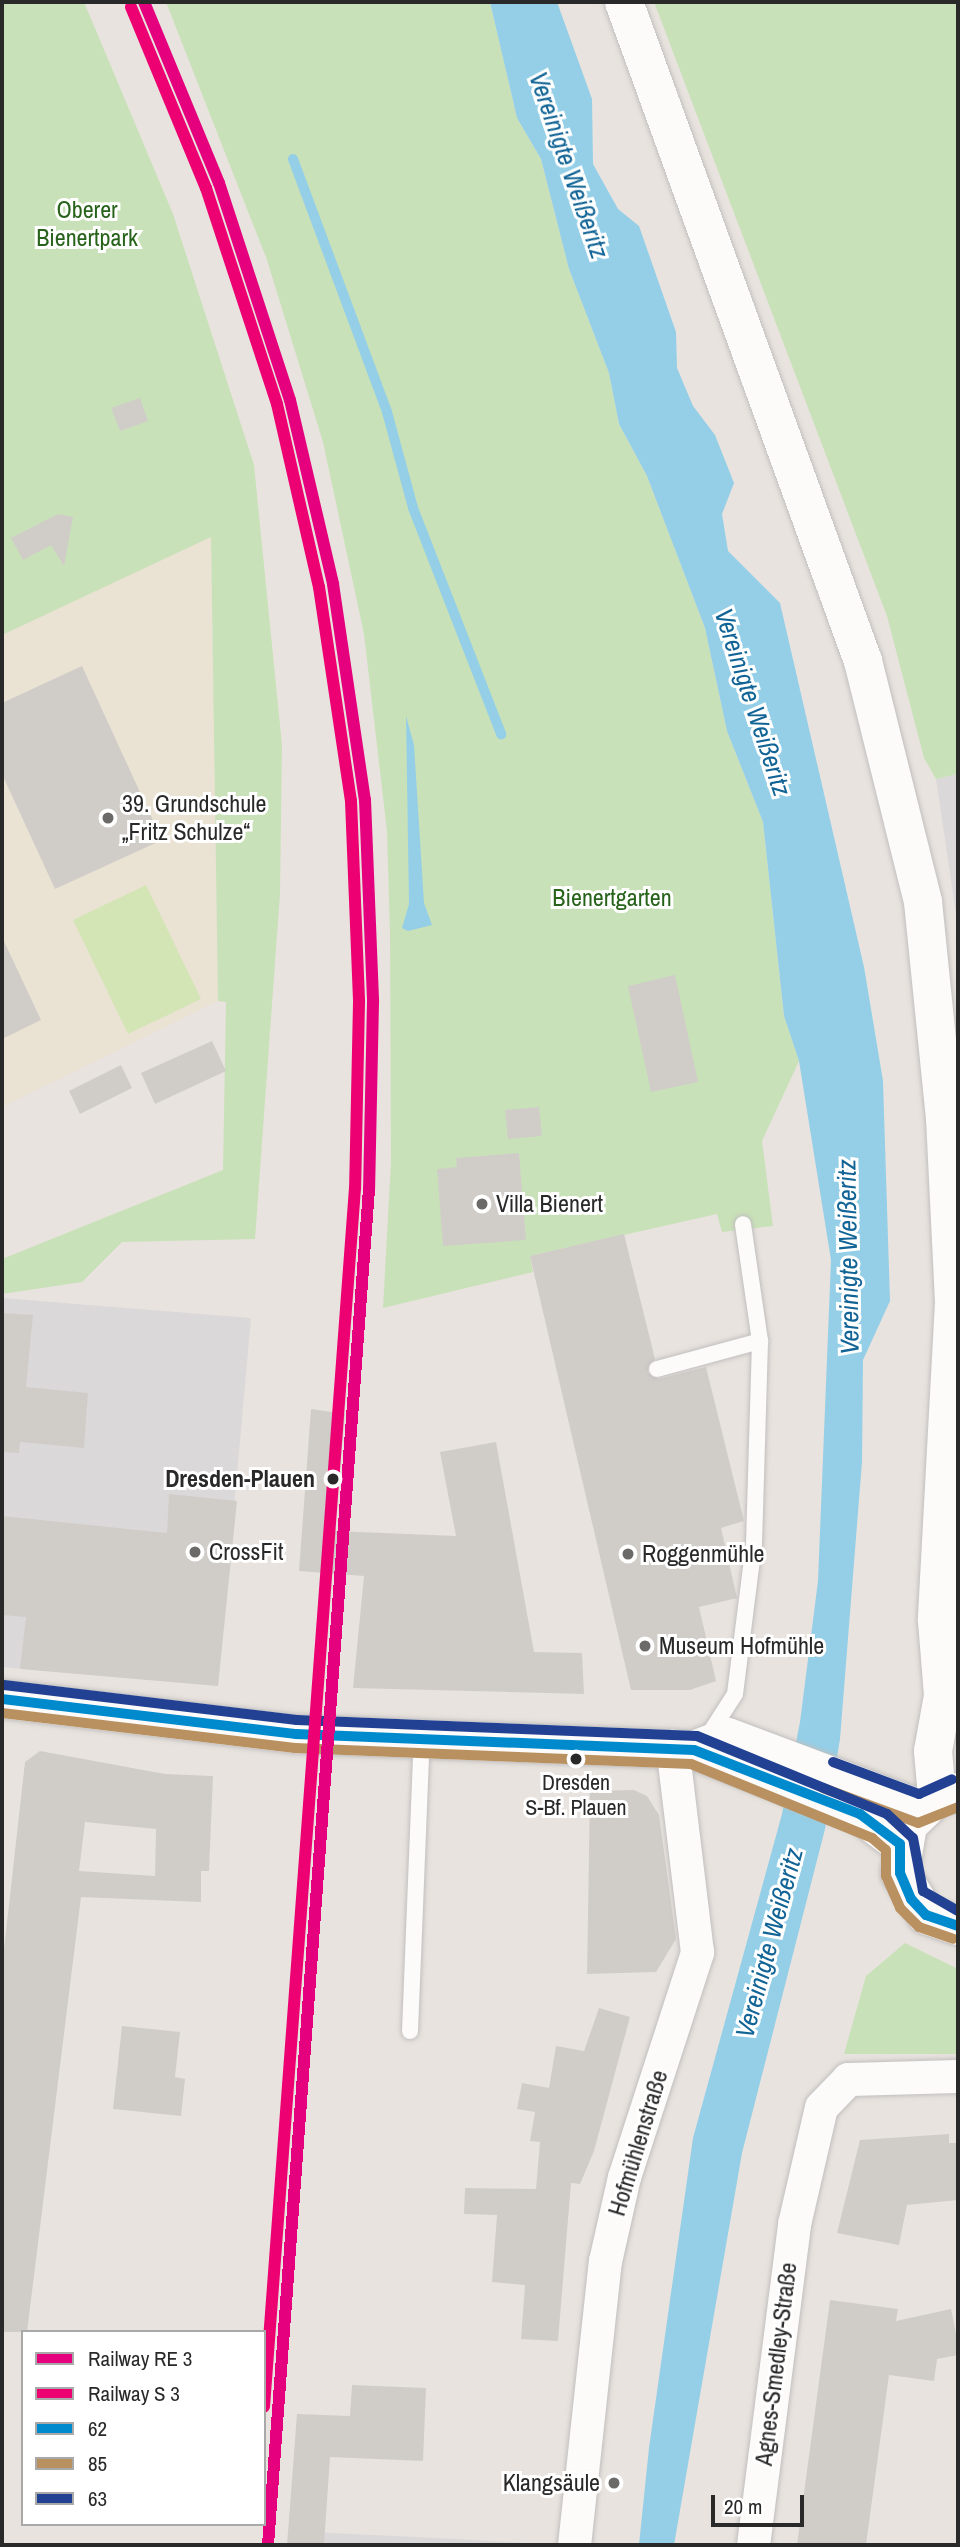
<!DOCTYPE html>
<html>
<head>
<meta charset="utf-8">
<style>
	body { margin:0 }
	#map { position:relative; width:960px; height:2547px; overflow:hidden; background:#e8e3de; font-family:"Archivo Narrow",sans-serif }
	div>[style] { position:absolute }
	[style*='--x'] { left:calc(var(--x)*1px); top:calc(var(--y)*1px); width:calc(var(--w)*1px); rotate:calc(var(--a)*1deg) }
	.industrial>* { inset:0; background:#dbd8da }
	.education>* { inset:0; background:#eae2d3 }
	.green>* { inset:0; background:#c9e1b8 }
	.pitch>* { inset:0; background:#d3e5b5 }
	.water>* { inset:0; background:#94cfe7 }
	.stream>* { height:10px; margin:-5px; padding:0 5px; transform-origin:5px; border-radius:5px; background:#94cfe7 }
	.building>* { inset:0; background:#d0cdc9 }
	.roads { filter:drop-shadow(0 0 2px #c1bfbf) drop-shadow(0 0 2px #c1bfbf) }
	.service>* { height:16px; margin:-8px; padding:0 8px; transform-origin:8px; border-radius:8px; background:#fcfbfa }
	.minor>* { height:33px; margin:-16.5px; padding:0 16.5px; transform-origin:16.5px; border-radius:16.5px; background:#fcfbfa }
	.tertiary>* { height:38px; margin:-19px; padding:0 19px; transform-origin:19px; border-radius:19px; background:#fcfbfa }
	.secondary>* { height:38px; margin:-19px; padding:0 19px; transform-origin:19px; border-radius:19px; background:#fcfbfa }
	.bus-1>* { height:10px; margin:-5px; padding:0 5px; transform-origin:5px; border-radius:5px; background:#008ace }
	.bus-2>* { height:10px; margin:-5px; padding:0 5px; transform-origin:5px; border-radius:5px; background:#b99160 }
	.bus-3>* { height:10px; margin:-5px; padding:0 5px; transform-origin:5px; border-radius:5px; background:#224193 }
	.rail-1>* { height:12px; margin:-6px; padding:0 6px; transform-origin:6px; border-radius:6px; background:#e5007d }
	.rail-2>* { height:12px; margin:-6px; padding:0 6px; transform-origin:6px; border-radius:6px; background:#ed0172 }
	.dots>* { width:19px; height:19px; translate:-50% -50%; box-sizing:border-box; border:4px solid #fff; border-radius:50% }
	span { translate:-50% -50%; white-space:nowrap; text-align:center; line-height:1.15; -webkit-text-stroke:6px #fff; paint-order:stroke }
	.bus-label { font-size:22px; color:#292929 }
	.park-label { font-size:24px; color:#28631b }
	.poi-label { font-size:24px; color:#292929 }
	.left { translate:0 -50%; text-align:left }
	.right { translate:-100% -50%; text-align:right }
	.stop-label { font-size:24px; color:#292929; font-weight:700 }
	.street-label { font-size:24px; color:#292929 }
	.water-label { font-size:26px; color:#116495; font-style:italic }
	.frame { position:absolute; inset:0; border:4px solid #292929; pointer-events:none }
	.legend { position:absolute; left:21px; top:2330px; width:245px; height:196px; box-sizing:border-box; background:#fff; border:2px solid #a9a9a9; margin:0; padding:9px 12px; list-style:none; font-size:21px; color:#292929 }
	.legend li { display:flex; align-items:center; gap:14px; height:35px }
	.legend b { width:35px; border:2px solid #a9a9a9 }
	.scale { position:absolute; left:711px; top:2495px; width:93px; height:32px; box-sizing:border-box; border:4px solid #292929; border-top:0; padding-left:9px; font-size:21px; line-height:24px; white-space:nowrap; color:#292929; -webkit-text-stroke:5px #fff; paint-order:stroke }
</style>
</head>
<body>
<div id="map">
	<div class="industrial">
		<div style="clip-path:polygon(958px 774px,958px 927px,936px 779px)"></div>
		<div style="clip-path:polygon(2px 1298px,251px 1318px,218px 1686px,2px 1667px)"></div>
		<div style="clip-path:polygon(289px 2531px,457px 2539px,540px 2544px,287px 2545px)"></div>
	</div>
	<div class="education">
		<div style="clip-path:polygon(211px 536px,218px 1001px,2px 1107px,2px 635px)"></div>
	</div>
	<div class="green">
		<div style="clip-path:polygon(2px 2px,84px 2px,173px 214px,254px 465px,282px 745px,280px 894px,255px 1239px,122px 1242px,82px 1282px,2px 1294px,2px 1259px,223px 1170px,226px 1002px,218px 1001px,211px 537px,2px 635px)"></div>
		<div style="clip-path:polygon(166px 2px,490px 2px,517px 118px,541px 159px,569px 269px,609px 373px,619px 424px,647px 476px,705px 628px,727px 731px,763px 822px,784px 1016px,799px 1061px,762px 1141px,773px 1226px,722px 1232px,717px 1214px,530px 1256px,533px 1272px,383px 1308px,391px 1162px,390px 934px,387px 831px,364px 634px,323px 442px,267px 260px)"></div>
		<div style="clip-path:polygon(654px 2px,958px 2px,958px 774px,936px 779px,924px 758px,887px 616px)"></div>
		<div style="clip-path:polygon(905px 1943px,958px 1969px,958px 2054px,844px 2054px,866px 1976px)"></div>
	</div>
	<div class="pitch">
		<div style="clip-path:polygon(146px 885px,201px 999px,128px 1034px,73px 920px)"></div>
	</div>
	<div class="water">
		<div style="clip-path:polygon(490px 2px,557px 2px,592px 99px,593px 164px,618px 209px,639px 226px,676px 332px,677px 368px,693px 406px,715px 435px,734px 483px,722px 514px,728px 551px,780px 603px,864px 967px,883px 1081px,890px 1301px,863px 1360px,862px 1462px,840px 1739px,825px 1829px,742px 2153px,674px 2545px,639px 2545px,649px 2448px,693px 2138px,782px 1814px,800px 1722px,818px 1581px,831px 1260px,799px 1061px,784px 1016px,763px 822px,727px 731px,705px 628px,647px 476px,619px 424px,609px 373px,569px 269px,541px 159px,517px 118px)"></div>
		<div style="clip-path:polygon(406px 716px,414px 745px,424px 903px,432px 925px,408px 931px,402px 928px,409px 904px)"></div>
	</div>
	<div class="stream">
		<div style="--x:293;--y:159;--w:270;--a:69.6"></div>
		<div style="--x:387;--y:412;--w:99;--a:74.8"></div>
		<div style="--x:413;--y:508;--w:243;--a:68.7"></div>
	</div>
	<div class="building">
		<div style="clip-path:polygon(140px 398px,148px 421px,120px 431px,111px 408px)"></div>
		<div style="clip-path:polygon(58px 514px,73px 517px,64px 566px,51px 545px,23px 560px,11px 538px)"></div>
		<div style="clip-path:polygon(82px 666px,162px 840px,55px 889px,2px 774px,2px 703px)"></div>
		<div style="clip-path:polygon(2px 937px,41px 1020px,2px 1039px)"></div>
		<div style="clip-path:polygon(675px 975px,698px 1082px,651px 1092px,628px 986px)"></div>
		<div style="clip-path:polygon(212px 1041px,226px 1071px,155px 1104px,141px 1073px)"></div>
		<div style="clip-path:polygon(121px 1065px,132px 1088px,80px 1114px,69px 1091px)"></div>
		<div style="clip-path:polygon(539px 1107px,542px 1136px,508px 1139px,505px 1110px)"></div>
		<div style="clip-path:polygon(519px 1153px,526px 1240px,443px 1246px,437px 1169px,457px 1167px,456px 1158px)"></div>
		<div style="clip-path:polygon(624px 1234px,655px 1359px,647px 1372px,659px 1379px,706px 1367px,744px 1521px,721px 1528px,737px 1598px,699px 1607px,716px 1681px,690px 1690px,631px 1690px,530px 1256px)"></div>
		<div style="clip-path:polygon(2px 1313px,33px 1315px,26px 1387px,88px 1393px,84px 1448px,20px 1442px,19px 1453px,2px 1452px)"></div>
		<div style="clip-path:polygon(311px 1409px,345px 1414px,334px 1531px,456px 1536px,440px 1452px,496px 1442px,534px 1652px,582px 1653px,584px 1694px,353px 1688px,364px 1576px,299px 1571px)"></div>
		<div style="clip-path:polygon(169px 1494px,237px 1501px,218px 1686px,20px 1669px,26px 1617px,2px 1615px,2px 1516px,167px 1533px)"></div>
		<div style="clip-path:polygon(evenodd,40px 1751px,165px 1774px,213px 1776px,209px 1871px,201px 1871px,201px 1902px,81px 1897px,27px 2332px,2px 2332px,2px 1967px,25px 1762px,40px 1751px,85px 1822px,156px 1829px,155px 1876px,79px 1871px,85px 1822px)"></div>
		<div style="clip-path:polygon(634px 1790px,647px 1796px,659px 1815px,676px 1939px,656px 1972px,587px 1974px,590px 1791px)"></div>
		<div style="clip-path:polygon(599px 2008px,630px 2017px,594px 2151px,580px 2184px,571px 2183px,558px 2341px,521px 2339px,525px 2285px,492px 2282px,497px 2215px,464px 2214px,465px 2188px,536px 2189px,540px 2142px,530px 2141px,535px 2112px,517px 2109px,522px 2083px,549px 2088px,556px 2046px,584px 2051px)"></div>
		<div style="clip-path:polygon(122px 2026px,180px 2032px,175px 2077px,185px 2079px,181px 2116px,113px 2109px)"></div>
		<div style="clip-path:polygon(949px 2134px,949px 2143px,958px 2143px,958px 2200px,907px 2205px,899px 2245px,837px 2233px,860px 2140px)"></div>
		<div style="clip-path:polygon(830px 2300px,898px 2309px,896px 2321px,951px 2309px,958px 2343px,958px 2355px,937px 2359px,934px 2381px,889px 2375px,866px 2545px,797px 2545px)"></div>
		<div style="clip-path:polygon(352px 2385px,426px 2388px,423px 2461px,330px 2457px,324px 2545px,287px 2545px,297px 2414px,350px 2416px)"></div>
	</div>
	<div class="roads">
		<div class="service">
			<div style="--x:657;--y:1369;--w:107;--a:-15.2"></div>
			<div style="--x:710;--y:1733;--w:46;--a:-57.3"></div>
			<div style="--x:735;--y:1694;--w:151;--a:-82.8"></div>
			<div style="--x:754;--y:1544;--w:203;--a:-88.3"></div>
			<div style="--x:760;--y:1341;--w:118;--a:-98.3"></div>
			<div style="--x:410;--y:2031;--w:294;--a:-87.7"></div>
		</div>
		<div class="minor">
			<div style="--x:574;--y:2545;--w:286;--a:-83.8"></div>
			<div style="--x:605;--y:2261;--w:86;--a:-77.3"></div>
			<div style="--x:624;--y:2177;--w:237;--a:-72"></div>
			<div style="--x:697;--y:1952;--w:208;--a:-96.9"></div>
			<div style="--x:753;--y:2545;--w:324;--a:-82.7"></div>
			<div style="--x:794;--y:2224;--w:120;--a:-77"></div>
			<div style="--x:821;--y:2107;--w:39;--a:-46"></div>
			<div style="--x:848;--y:2079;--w:110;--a:-1.6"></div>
		</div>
		<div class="tertiary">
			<div style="--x:2;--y:1699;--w:296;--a:6.8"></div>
			<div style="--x:296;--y:1734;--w:398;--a:2.3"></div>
			<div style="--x:694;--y:1750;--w:178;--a:21.1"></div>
			<div style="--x:860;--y:1814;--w:50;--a:36.9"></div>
			<div style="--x:694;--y:1750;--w:36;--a:-21"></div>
			<div style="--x:728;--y:1737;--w:205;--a:20.6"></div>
		</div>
		<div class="secondary">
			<div style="--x:624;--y:2;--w:701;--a:70.07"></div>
			<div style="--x:863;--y:661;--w:248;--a:76"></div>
			<div style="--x:923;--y:902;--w:217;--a:84.2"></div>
			<div style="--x:945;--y:1118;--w:184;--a:87.2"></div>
			<div style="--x:954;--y:1302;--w:319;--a:93.1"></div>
			<div style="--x:937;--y:1621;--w:75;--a:85.4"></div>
			<div style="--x:943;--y:1696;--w:56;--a:100.3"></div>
			<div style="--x:933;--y:1751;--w:46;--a:85"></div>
			<div style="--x:958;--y:1792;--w:22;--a:167"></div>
			<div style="--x:937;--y:1797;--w:40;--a:136"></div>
			<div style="--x:908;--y:1825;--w:49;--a:99.5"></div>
			<div style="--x:900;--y:1873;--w:49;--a:58.2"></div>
			<div style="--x:926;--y:1915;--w:34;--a:19"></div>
		</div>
	</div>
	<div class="bus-1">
		<div style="--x:2;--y:1699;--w:296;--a:6.8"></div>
		<div style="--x:296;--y:1734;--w:398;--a:2.3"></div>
		<div style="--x:694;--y:1750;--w:178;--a:21.1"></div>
		<div style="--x:860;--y:1814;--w:50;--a:36.9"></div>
		<div style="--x:900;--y:1844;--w:29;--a:90"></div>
		<div style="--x:900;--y:1873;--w:28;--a:67"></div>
		<div style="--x:911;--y:1899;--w:22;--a:47"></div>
		<div style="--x:926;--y:1915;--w:34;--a:19"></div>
	</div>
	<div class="bus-2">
		<div style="--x:2;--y:1713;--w:295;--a:6.8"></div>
		<div style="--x:295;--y:1748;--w:396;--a:2.3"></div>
		<div style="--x:691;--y:1764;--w:196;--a:22.2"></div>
		<div style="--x:872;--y:1838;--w:18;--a:41"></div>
		<div style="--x:886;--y:1850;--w:26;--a:90"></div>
		<div style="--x:886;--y:1876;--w:35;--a:66"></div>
		<div style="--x:900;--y:1908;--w:27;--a:45"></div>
		<div style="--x:919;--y:1927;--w:36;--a:19"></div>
		<div style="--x:823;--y:1788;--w:101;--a:20.2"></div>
		<div style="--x:918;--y:1823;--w:43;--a:-21.8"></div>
	</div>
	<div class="bus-3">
		<div style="--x:4;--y:1685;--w:295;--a:6.8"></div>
		<div style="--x:297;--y:1720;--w:400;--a:2.3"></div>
		<div style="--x:697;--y:1736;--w:205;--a:22.3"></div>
		<div style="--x:887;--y:1814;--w:35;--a:43"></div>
		<div style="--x:913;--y:1838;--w:54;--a:79.3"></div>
		<div style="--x:923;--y:1891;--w:40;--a:29.7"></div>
		<div style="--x:833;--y:1762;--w:92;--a:20.4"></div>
		<div style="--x:919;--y:1794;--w:36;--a:-24"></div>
	</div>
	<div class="rail-1">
		<div style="--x:144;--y:2;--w:196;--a:67.5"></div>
		<div style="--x:219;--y:183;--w:228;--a:71.9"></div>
		<div style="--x:290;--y:400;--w:189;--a:76.8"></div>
		<div style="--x:333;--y:584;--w:218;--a:81.6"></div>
		<div style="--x:365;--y:800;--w:202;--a:87.7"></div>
		<div style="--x:373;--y:1002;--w:187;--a:91.2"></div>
		<div style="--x:369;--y:1189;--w:1360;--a:94.26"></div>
	</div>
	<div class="rail-2">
		<div style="--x:131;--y:7;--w:196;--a:67.5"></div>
		<div style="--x:206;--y:188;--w:227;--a:71.8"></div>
		<div style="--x:277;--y:404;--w:188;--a:77.1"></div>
		<div style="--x:319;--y:587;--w:216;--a:81.5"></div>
		<div style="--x:351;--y:801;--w:201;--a:87.7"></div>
		<div style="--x:359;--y:1002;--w:186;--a:91.2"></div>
		<div style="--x:355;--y:1188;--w:1222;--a:94.27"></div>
	</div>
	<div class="dots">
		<div style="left:108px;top:818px;background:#6c6a68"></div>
		<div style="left:482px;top:1204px;background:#6c6a68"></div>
		<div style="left:333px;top:1479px;background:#292929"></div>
		<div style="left:195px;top:1552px;background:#6c6a68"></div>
		<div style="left:628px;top:1554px;background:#6c6a68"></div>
		<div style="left:645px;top:1646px;background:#6c6a68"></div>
		<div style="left:576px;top:1759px;background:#292929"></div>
		<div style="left:614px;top:2483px;background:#6c6a68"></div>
	</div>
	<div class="bus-label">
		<span style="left:576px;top:1795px">Dresden<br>S-Bf. Plauen</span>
	</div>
	<div class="park-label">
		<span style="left:87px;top:224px">Oberer<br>Bienertpark</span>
		<span style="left:612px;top:898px">Bienertgarten</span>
	</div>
	<div class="poi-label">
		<span class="left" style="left:122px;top:818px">39. Grundschule<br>„Fritz Schulze“</span>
		<span class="left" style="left:496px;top:1204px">Villa Bienert</span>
		<span class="left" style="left:209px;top:1552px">CrossFit</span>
		<span class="left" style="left:642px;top:1554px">Roggenmühle</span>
		<span class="left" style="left:659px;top:1646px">Museum Hofmühle</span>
		<span class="right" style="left:600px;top:2483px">Klangsäule</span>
	</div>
	<div class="stop-label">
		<span class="right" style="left:315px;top:1479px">Dresden-Plauen</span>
	</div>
	<div class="street-label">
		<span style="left:638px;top:2143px;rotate:-73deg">Hofmühlenstraße</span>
		<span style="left:776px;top:2364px;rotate:-83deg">Agnes-Smedley-Straße</span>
	</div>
	<div class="water-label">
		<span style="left:569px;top:165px;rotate:71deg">Vereinigte Weißeritz</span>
		<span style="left:753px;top:702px;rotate:72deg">Vereinigte Weißeritz</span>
		<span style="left:848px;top:1257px;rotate:-91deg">Vereinigte Weißeritz</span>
		<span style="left:769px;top:1943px;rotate:-75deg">Vereinigte Weißeritz</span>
	</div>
	<div class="frame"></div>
	<ul class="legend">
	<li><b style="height:9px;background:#e5007d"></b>Railway RE 3</li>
	<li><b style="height:9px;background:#ed0172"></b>Railway S 3</li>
	<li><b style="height:9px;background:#008ace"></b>62</li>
	<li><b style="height:9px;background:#b99160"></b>85</li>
	<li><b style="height:9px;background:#224193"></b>63</li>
	</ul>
	<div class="scale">20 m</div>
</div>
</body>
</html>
